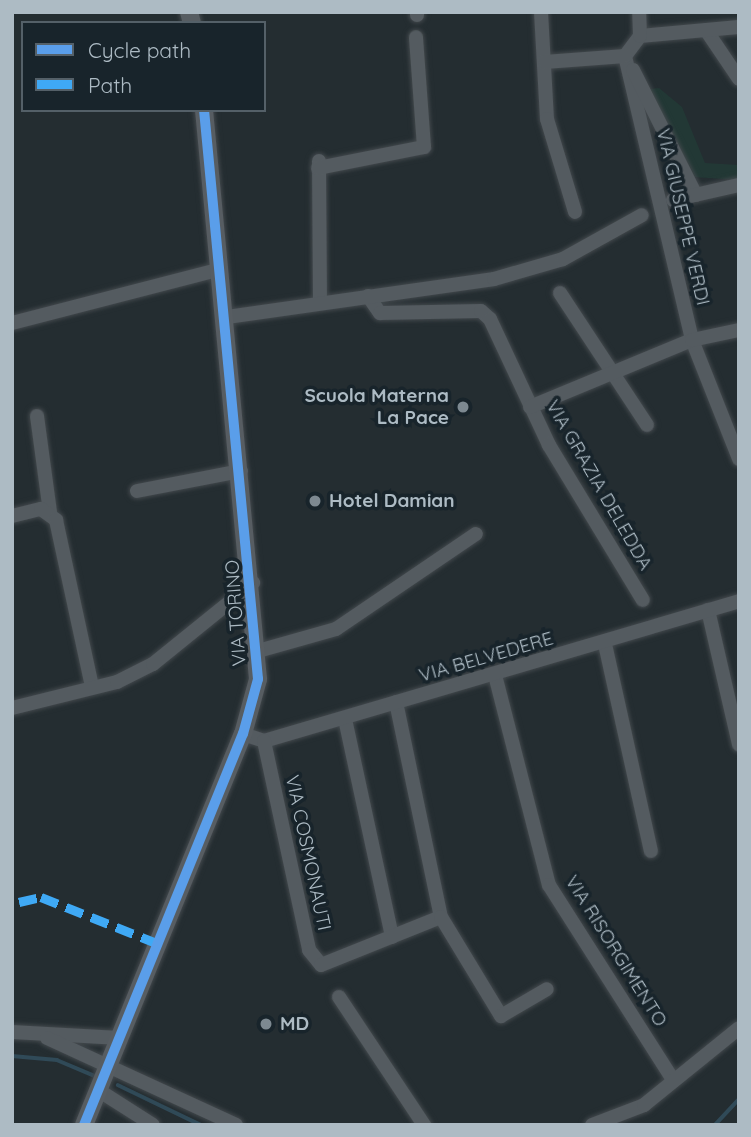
<!DOCTYPE html>
<html>
<head>
<meta charset="utf-8">
<style>
	body { margin:0 }
	#map { position:relative; width:751px; height:1137px; overflow:hidden; background:#242d31; font-family:Quicksand,sans-serif }
	div>[style] { position:absolute }
	[style*='--x'] { left:calc(var(--x)*1px); top:calc(var(--y)*1px); width:calc(var(--w)*1px); rotate:calc(var(--a)*1deg) }
	.green>* { inset:0; background:#223835 }
	.stream>* { height:3.5px; margin:-1.75px; padding:0 1.75px; transform-origin:1.75px; border-radius:1.75px; background:#304a58 }
	.roads { filter:drop-shadow(0 0 2px #42484c) drop-shadow(0 0 2px #42484c) }
	.minor>* { height:14px; margin:-7px; padding:0 7px; transform-origin:7px; border-radius:7px; background:#545b60 }
	.major>* { height:18px; margin:-9px; padding:0 9px; transform-origin:9px; border-radius:9px; background:#575d62 }
	.quiet>* { height:9px; margin-top:-4.5px; transform-origin:0; background:repeating-linear-gradient(90deg,#3fa9f5 0 18px,transparent 0 27px) }
	.cycleway>* { height:10px; margin:-5px; padding:0 5px; transform-origin:5px; border-radius:5px; background:#5a9eea }
	.dots>* { width:19px; height:19px; translate:-50% -50%; box-sizing:border-box; border:4px solid #18242b; border-radius:50% }
	span { translate:-50% -50%; white-space:nowrap; text-align:center; line-height:1.15; -webkit-text-stroke:7px #18242b; paint-order:stroke }
	.street-label { font-size:19px; color:#adbbc4 }
	.poi-label { font-size:19px; color:#adbbc4; font-weight:700 }
	.right { translate:-100% -50%; text-align:right }
	.left { translate:0 -50%; text-align:left }
	.frame { position:absolute; inset:0; border:14px solid #adbbc4; pointer-events:none }
	.legend { position:absolute; left:21px; top:21px; width:245px; height:91px; box-sizing:border-box; background:#18242b; border:2px solid #546068; margin:0; padding:9px 12px; list-style:none; font-size:21px; color:#adbbc4 }
	.legend li { display:flex; align-items:center; gap:14px; height:35px }
	.legend b { width:35px; border:2px solid #546068 }
</style>
</head>
<body>
<div id="map">
	<div class="green">
		<div style="clip-path:polygon(659px 88px,682px 107px,705px 163px,739px 165px,739px 180px,693px 177px,650px 89px)"></div>
	</div>
	<div class="stream">
		<div style="--x:12;--y:1056;--w:45;--a:5.1"></div>
		<div style="--x:57;--y:1060;--w:41;--a:22.8"></div>
		<div style="--x:118;--y:1085;--w:92;--a:25.7"></div>
		<div style="--x:715;--y:1125;--w:35;--a:-47"></div>
	</div>
	<div class="roads">
		<div class="minor">
			<div style="--x:417;--y:12;--w:3;--a:90"></div>
			<div style="--x:541;--y:12;--w:107;--a:86.8"></div>
			<div style="--x:547;--y:119;--w:97;--a:73.2"></div>
			<div style="--x:706;--y:30;--w:59;--a:56"></div>
			<div style="--x:640;--y:36;--w:99;--a:-5.2"></div>
			<div style="--x:625;--y:56;--w:292;--a:76.7"></div>
			<div style="--x:692;--y:340;--w:128;--a:68.4"></div>
			<div style="--x:625;--y:56;--w:25;--a:-53"></div>
			<div style="--x:640;--y:36;--w:24;--a:-92"></div>
			<div style="--x:545;--y:62;--w:80;--a:-4.3"></div>
			<div style="--x:633;--y:70;--w:140;--a:63.3"></div>
			<div style="--x:319;--y:161;--w:142;--a:89.6"></div>
			<div style="--x:318;--y:168;--w:108;--a:-11.2"></div>
			<div style="--x:424;--y:147;--w:110;--a:-94.2"></div>
			<div style="--x:673;--y:200;--w:68;--a:-12.8"></div>
			<div style="--x:560;--y:293;--w:158;--a:56.6"></div>
			<div style="--x:368;--y:296;--w:21;--a:55"></div>
			<div style="--x:380;--y:313;--w:101;--a:-1.1"></div>
			<div style="--x:481;--y:311;--w:12;--a:42"></div>
			<div style="--x:490;--y:319;--w:139;--a:64.9"></div>
			<div style="--x:549;--y:445;--w:181;--a:58.8"></div>
			<div style="--x:227;--y:317;--w:270;--a:-8.1"></div>
			<div style="--x:494;--y:279;--w:72;--a:-16.2"></div>
			<div style="--x:563;--y:259;--w:90;--a:-29.1"></div>
			<div style="--x:12;--y:323;--w:216;--a:-14.5"></div>
			<div style="--x:530;--y:407;--w:175;--a:-22.5"></div>
			<div style="--x:692;--y:340;--w:48;--a:-12"></div>
			<div style="--x:37;--y:416;--w:97;--a:82.3"></div>
			<div style="--x:137;--y:491;--w:106;--a:-10.9"></div>
			<div style="--x:12;--y:516;--w:30;--a:-14"></div>
			<div style="--x:41;--y:509;--w:19;--a:36"></div>
			<div style="--x:56;--y:520;--w:171;--a:77.8"></div>
			<div style="--x:708;--y:610;--w:138;--a:77"></div>
			<div style="--x:605;--y:644;--w:212;--a:77.5"></div>
			<div style="--x:258;--y:651;--w:81;--a:-15.8"></div>
			<div style="--x:336;--y:629;--w:169;--a:-34.2"></div>
			<div style="--x:495;--y:675;--w:217;--a:75.6"></div>
			<div style="--x:549;--y:885;--w:232;--a:57.5"></div>
			<div style="--x:396;--y:702;--w:220;--a:78.2"></div>
			<div style="--x:12;--y:708;--w:108;--a:-13.9"></div>
			<div style="--x:117;--y:682;--w:40;--a:-26.6"></div>
			<div style="--x:153;--y:664;--w:129;--a:-39"></div>
			<div style="--x:345;--y:719;--w:223;--a:77.8"></div>
			<div style="--x:243;--y:734;--w:22;--a:18"></div>
			<div style="--x:264;--y:741;--w:495;--a:-16.4"></div>
			<div style="--x:264;--y:741;--w:214;--a:77.8"></div>
			<div style="--x:309;--y:950;--w:19;--a:51"></div>
			<div style="--x:321;--y:965;--w:129;--a:-21.8"></div>
			<div style="--x:441;--y:917;--w:116;--a:58.8"></div>
			<div style="--x:501;--y:1016;--w:53;--a:-30.4"></div>
			<div style="--x:339;--y:997;--w:154;--a:56.4"></div>
			<div style="--x:12;--y:1032;--w:108;--a:3.2"></div>
			<div style="--x:47;--y:1038;--w:208;--a:24.7"></div>
			<div style="--x:98;--y:1090;--w:65;--a:32.5"></div>
			<div style="--x:592;--y:1125;--w:56;--a:-21"></div>
			<div style="--x:644;--y:1105;--w:122;--a:-39"></div>
		</div>
		<div class="major">
			<div style="--x:189;--y:12;--w:11;--a:75"></div>
			<div style="--x:84;--y:1125;--w:422;--a:-67.9"></div>
			<div style="--x:243;--y:734;--w:57;--a:-74.7"></div>
			<div style="--x:258;--y:679;--w:572;--a:-95.42"></div>
		</div>
	</div>
	<div class="quiet">
		<div style="--x:19;--y:902;--w:23;--a:-13"></div>
		<div style="--x:41;--y:897;--w:127;--a:21.7"></div>
	</div>
	<div class="cycleway">
		<div style="--x:84;--y:1125;--w:422;--a:-67.9"></div>
		<div style="--x:243;--y:734;--w:57;--a:-74.7"></div>
		<div style="--x:258;--y:679;--w:572;--a:-95.42"></div>
	</div>
	<div class="dots">
		<div style="left:463px;top:407px;background:#7d8991"></div>
		<div style="left:315px;top:501px;background:#7d8991"></div>
		<div style="left:266px;top:1024px;background:#7d8991"></div>
	</div>
	<div class="street-label">
		<span style="left:683px;top:217px;rotate:77deg">VIA GIUSEPPE VERDI</span>
		<span style="left:599px;top:485px;rotate:60deg">VIA GRAZIA DELEDDA</span>
		<span style="left:236px;top:613px;rotate:-94deg">VIA TORINO</span>
		<span style="left:486px;top:657px;rotate:-16deg">VIA BELVEDERE</span>
		<span style="left:308px;top:853px;rotate:78deg">VIA COSMONAUTI</span>
		<span style="left:616px;top:951px;rotate:58deg">VIA RISORGIMENTO</span>
	</div>
	<div class="poi-label">
		<span class="right" style="left:449px;top:407px">Scuola Materna<br>La Pace</span>
		<span class="left" style="left:329px;top:501px">Hotel Damian</span>
		<span class="left" style="left:280px;top:1024px">MD</span>
	</div>
	<div class="frame"></div>
	<ul class="legend">
	<li><b style="height:9px;background:#5a9eea"></b>Cycle path</li>
	<li><b style="height:9px;background:#3fa9f5"></b>Path</li>
	</ul>
</div>
</body>
</html>
